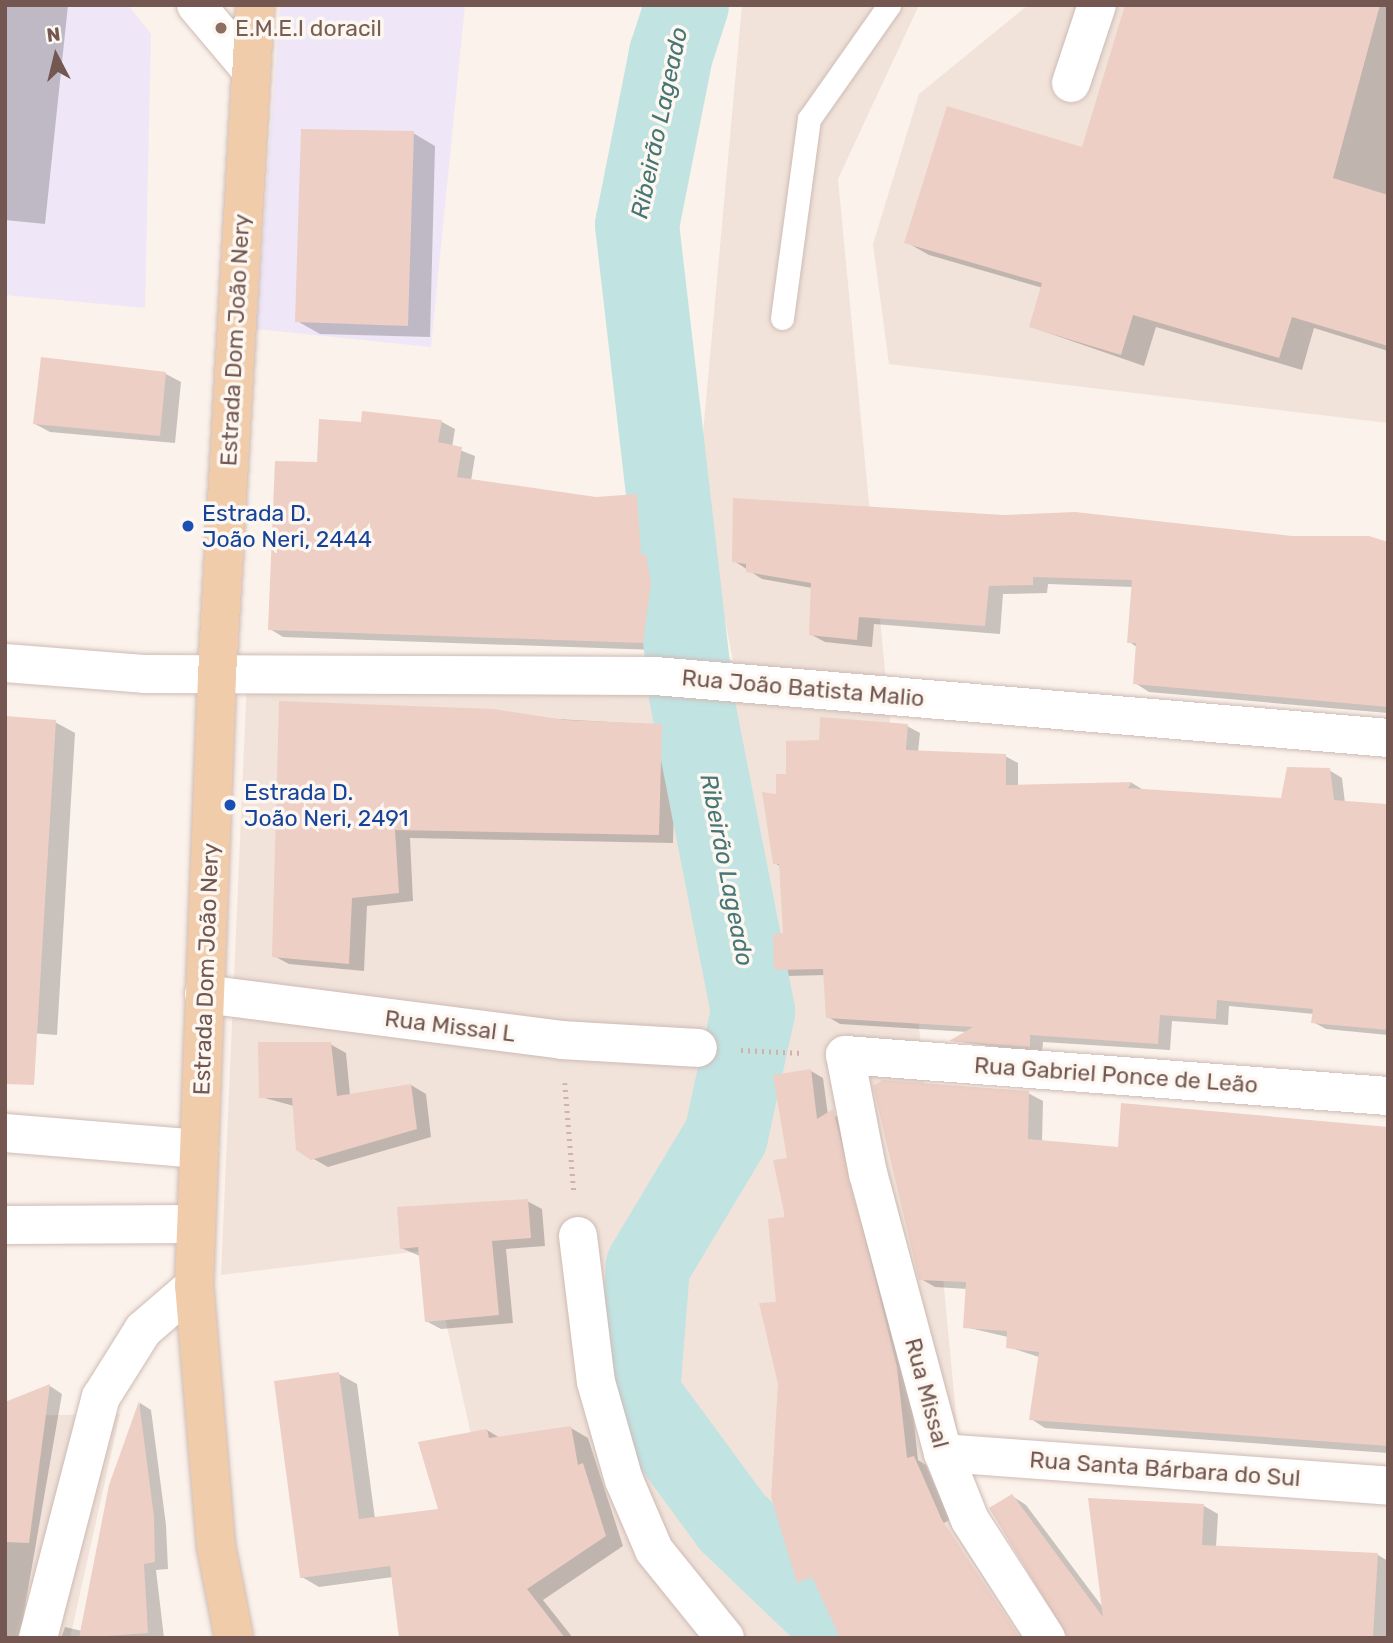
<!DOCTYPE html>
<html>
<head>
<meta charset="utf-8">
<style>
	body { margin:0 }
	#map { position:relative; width:1393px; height:1643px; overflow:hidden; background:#fbf2eb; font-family:Rubik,sans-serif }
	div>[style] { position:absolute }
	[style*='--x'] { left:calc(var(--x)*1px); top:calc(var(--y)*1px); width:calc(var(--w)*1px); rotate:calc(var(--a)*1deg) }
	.residential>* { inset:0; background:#f1e3da }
	.education>* { inset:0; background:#efe7f7 }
	.shadow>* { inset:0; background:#0003 }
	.river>* { height:84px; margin:-42px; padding:0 42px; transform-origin:42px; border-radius:42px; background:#c1e3e2 }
	.building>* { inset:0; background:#edcfc5 }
	.path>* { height:4.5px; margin-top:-2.25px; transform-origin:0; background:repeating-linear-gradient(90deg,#d2b2a8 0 2px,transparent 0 7px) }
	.roads { filter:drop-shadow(0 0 2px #cebbb4) drop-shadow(0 0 2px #cebbb4) }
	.lane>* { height:23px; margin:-11.5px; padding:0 11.5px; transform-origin:11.5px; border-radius:11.5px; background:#fff }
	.street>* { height:38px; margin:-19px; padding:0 19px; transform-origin:19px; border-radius:19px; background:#fff }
	.secondary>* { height:38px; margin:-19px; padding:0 19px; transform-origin:19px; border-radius:19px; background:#fff }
	.primary>* { height:38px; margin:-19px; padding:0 19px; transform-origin:19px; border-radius:19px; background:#f1ccab }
	.dots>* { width:19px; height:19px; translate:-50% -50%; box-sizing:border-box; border:4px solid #fdf7f1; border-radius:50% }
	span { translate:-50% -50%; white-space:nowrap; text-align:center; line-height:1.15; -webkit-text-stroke:7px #fdf7f1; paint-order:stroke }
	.education-label { font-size:23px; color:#785e54 }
	.left { translate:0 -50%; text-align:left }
	.street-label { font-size:23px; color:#735750 }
	.transit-label { font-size:23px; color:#164399 }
	.water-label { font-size:24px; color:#467676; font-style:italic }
	.frame { position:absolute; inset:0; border:7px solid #735750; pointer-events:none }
	.north { position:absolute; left:21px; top:21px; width:70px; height:70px; -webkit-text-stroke:5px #fdf7f1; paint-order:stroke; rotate:353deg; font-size:19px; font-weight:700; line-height:28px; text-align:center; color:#735750 }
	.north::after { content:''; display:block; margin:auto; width:24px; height:32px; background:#735750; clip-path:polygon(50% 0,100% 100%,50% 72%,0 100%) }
</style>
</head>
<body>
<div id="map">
	<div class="residential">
		<div style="clip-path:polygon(742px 5px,919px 5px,838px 179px,963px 1487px,1066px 1638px,536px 1638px,503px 1579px,430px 1250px,221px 1275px,248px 657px,733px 660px,698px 488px)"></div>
		<div style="clip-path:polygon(1028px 5px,1388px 5px,1388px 423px,889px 364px,873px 244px,919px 94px)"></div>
		<div style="clip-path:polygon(120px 1414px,70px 1638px,5px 1638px,5px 1416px)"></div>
	</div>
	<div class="education">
		<div style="clip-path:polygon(5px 5px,128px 5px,151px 34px,145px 308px,5px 295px)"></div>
		<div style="clip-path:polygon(280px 5px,465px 5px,431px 347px,256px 329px)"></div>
	</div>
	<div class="shadow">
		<div style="clip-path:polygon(5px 5px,68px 5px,45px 224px,5px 220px)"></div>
		<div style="clip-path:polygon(1126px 5px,1388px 5px,1388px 351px,1314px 328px,1302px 370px,1156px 327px,1144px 366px,1031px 327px,1043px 288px,929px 255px,906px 242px,1083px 149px)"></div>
		<div style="clip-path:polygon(413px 133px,435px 146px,430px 337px,320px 334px,297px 321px)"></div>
		<div style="clip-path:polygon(43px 358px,166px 374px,181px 382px,175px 443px,50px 432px,35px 424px)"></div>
		<div style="clip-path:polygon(364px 413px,442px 422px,455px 429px,452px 447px,475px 456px,471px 481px,596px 499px,636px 496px,650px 504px,654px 560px,664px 591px,656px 650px,283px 637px,270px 629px,318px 463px,362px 424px)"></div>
		<div style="clip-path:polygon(1292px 538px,1388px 543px,1388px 713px,1149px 692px,1135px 683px,1137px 647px,1129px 642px,1133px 587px,1048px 584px,1047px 593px,1003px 594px,1000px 634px,874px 624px,872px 647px,825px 642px,810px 634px,812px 588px,762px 579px,734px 561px)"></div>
		<div style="clip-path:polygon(280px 703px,662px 725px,676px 734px,673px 843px,410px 838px,413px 901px,367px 906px,364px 971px,289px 964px,274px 956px)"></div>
		<div style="clip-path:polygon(55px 722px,75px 733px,57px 1035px,5px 1031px)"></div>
		<div style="clip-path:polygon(907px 726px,920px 733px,918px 752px,1005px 756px,1018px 763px,1018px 787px,1132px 783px,1145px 791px,1283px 800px,1329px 770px,1342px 778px,1345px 803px,1388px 806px,1388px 1035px,1326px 1029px,1313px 1022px,1314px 1014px,1229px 1006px,1228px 1025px,1172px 1021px,1170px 1050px,1043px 1042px,1042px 1053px,953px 1041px,968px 1032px,840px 1024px,828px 1017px,825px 975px,789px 976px,776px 969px,784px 935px,781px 867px,775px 863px,777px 796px,788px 775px,821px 742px)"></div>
		<div style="clip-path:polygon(330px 1044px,346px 1053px,350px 1095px,411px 1085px,426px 1094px,431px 1137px,328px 1167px,312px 1158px,294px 1106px,261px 1097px)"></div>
		<div style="clip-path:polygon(811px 1071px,823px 1078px,828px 1115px,845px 1118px,909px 1375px,918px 1460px,926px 1465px,950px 1520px,811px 1589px,799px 1582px,778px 1303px,789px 1159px)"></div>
		<div style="clip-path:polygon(1028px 1093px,1043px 1101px,1042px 1142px,1120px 1149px,1388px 1129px,1388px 1453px,1045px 1428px,1031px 1419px,1039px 1357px,1008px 1347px,1008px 1337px,965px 1327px,968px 1289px,935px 1287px,921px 1279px)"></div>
		<div style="clip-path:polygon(527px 1201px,542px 1209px,545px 1246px,506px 1249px,513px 1323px,441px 1329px,426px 1321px,420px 1256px,401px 1248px)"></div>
		<div style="clip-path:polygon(339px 1374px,357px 1384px,375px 1519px,440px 1511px,487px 1430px,500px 1438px,571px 1428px,588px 1438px,623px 1546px,543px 1600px,573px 1638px,401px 1638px,393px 1577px,319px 1587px,302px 1577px)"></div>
		<div style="clip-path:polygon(50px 1386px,62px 1394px,23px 1618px,34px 1624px,31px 1638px,5px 1638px,5px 1404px)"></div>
		<div style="clip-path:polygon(140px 1403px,151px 1410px,166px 1525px,168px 1569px,156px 1570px,164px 1638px,61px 1638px,65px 1627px,82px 1631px,111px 1485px)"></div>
		<div style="clip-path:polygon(1012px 1496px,1026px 1505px,1104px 1609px,1090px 1500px,1204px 1506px,1218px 1514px,1216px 1547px,1378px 1555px,1388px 1561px,1388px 1638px,1085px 1638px)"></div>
	</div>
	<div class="river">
		<div style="--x:687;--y:5;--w:52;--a:108.1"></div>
		<div style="--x:671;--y:54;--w:174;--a:101.2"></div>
		<div style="--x:637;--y:225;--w:473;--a:83.4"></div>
		<div style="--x:691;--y:695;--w:323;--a:78.9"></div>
		<div style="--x:753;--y:1012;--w:127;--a:102.3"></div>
		<div style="--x:726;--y:1136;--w:152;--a:121"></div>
		<div style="--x:648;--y:1266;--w:128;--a:94.5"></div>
		<div style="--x:638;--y:1394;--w:159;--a:53.7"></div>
		<div style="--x:732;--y:1522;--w:168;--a:43.8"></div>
	</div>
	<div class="building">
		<div style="clip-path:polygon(1125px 5px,1380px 5px,1333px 178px,1388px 195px,1388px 346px,1292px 317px,1279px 358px,1133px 315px,1121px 355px,1029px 327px,1042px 283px,904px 243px,947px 106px,1082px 147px)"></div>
		<div style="clip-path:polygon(301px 129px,414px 131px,408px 326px,295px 322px)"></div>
		<div style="clip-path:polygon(41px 357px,166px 372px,160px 436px,33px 424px)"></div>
		<div style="clip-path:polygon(362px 411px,442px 420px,438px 442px,462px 447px,457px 477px,596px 497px,637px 494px,641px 555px,646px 554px,651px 583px,643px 643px,268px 630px,275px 461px,317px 462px,319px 419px,361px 422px)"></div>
		<div style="clip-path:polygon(733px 498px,1003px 515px,1075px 512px,1292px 536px,1369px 536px,1388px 542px,1388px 707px,1133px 684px,1136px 643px,1127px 643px,1132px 580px,1033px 577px,1033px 585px,989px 586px,985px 626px,859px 617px,857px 640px,809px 635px,811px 583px,746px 572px,746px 564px,732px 562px)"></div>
		<div style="clip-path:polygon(279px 701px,493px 709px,565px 720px,662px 724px,659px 835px,395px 830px,399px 893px,352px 898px,349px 964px,272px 957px)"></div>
		<div style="clip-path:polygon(5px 716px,56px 720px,34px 1085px,5px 1084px)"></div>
		<div style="clip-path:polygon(820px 717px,908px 724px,906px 750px,1006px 754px,1006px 785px,1132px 782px,1128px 788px,1281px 798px,1287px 767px,1330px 768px,1334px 800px,1386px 804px,1388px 1030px,1311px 1023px,1313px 1009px,1217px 1000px,1216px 1019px,1160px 1015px,1158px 1044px,1030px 1035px,1030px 1047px,949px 1041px,973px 1027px,826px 1018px,823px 969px,774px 970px,773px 934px,783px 933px,779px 864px,773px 864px,762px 792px,776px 794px,776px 774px,786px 774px,786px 741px,819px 740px)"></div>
		<div style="clip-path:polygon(258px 1042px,331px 1042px,337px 1096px,411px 1084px,417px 1129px,311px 1160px,296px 1150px,292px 1098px,259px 1098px)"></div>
		<div style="clip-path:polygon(811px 1069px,817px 1119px,833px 1109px,897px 1367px,907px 1458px,914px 1456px,942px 1520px,1020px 1638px,840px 1638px,812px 1577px,797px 1583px,771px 1497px,778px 1384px,759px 1303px,776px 1302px,768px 1219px,785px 1217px,773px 1160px,787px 1158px,773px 1075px)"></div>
		<div style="clip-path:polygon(883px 1080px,1029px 1091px,1028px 1139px,1118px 1147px,1121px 1103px,1388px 1127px,1388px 1446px,1029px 1420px,1039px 1352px,1006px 1348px,1007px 1331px,963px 1328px,966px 1282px,919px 1280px,873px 1086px)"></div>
		<div style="clip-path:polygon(528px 1199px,531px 1238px,492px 1241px,499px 1315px,425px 1322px,418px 1247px,400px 1249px,397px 1207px)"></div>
		<div style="clip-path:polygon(339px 1372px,359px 1519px,438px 1509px,418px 1442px,487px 1429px,489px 1438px,571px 1426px,578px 1465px,583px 1463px,606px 1536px,527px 1589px,565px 1638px,399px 1638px,390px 1566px,300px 1578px,274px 1381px)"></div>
		<div style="clip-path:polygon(50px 1384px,29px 1543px,5px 1542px,5px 1402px)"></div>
		<div style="clip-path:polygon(139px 1401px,154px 1517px,155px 1562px,144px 1564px,148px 1633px,79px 1638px,109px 1485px)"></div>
		<div style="clip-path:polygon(1012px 1494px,1103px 1617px,1088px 1498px,1204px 1504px,1202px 1545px,1378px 1553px,1373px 1638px,1068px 1638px,989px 1508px)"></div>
	</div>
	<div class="path">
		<div style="--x:741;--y:1050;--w:61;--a:2.8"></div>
		<div style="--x:565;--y:1083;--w:110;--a:85.3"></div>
	</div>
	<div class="roads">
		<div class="lane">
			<div style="--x:782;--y:318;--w:201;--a:-82.3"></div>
			<div style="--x:809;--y:119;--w:139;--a:-54.9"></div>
		</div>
		<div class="street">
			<div style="--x:1071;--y:83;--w:82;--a:-71.6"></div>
			<div style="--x:5;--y:663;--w:139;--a:4.5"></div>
			<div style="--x:144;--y:674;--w:511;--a:0.22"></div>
			<div style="--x:655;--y:676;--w:736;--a:4.83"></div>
			<div style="--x:204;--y:994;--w:360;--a:7.3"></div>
			<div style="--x:561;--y:1040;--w:137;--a:3.3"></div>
			<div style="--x:5;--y:1133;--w:195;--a:4.7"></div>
			<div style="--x:5;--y:1225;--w:190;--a:-0.3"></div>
			<div style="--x:578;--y:1236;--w:147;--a:83"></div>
			<div style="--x:596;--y:1382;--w:102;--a:74.1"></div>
			<div style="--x:624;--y:1480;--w:76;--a:66.8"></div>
			<div style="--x:654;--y:1550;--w:113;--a:51.1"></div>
			<div style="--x:943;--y:1453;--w:446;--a:4.2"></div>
			<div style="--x:38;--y:1638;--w:249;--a:-75.4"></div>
			<div style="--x:101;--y:1397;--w:79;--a:-57.9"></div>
			<div style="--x:143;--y:1330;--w:67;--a:-40.8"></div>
			<div style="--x:1046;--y:1638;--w:140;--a:-122.8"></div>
			<div style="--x:970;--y:1520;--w:72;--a:-111.9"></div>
			<div style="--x:943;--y:1453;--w:289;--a:-105"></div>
			<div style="--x:868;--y:1174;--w:121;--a:-100.9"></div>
			<div style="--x:845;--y:1055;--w:545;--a:4.32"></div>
		</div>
		<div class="secondary">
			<div style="--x:196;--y:5;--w:85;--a:49.8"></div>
		</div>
		<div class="primary">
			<div style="--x:234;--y:1638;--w:94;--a:-101.1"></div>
			<div style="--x:216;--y:1546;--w:261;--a:-94.8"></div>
			<div style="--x:194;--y:1286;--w:611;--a:-87.84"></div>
			<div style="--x:217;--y:675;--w:671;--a:-86.75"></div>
		</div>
	</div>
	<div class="dots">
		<div style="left:221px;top:28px;background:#8d6e63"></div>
		<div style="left:188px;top:526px;background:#1a4fb4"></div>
		<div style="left:230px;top:805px;background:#1a4fb4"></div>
	</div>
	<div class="education-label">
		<span class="left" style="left:235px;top:28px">E.M.E.I doracil</span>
	</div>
	<div class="street-label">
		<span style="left:235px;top:340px;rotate:-87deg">Estrada Dom João Nery</span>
		<span style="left:803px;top:688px;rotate:5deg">Rua João Batista Malio</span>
		<span style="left:206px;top:969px;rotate:-88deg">Estrada Dom João Nery</span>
		<span style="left:450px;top:1026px;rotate:7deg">Rua Missal L</span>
		<span style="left:1116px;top:1075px;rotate:4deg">Rua Gabriel Ponce de Leão</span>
		<span style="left:927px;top:1393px;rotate:75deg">Rua Missal</span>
		<span style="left:1165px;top:1469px;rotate:4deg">Rua Santa Bárbara do Sul</span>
	</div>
	<div class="transit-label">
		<span class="left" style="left:202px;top:526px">Estrada D.<br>João Neri, 2444</span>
		<span class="left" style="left:244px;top:805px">Estrada D.<br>João Neri, 2491</span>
	</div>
	<div class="water-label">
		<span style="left:660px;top:123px;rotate:-78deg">Ribeirão Lageado</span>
		<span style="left:726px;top:870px;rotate:79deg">Ribeirão Lageado</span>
	</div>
	<div class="frame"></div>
	<div class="north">N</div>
</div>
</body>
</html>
